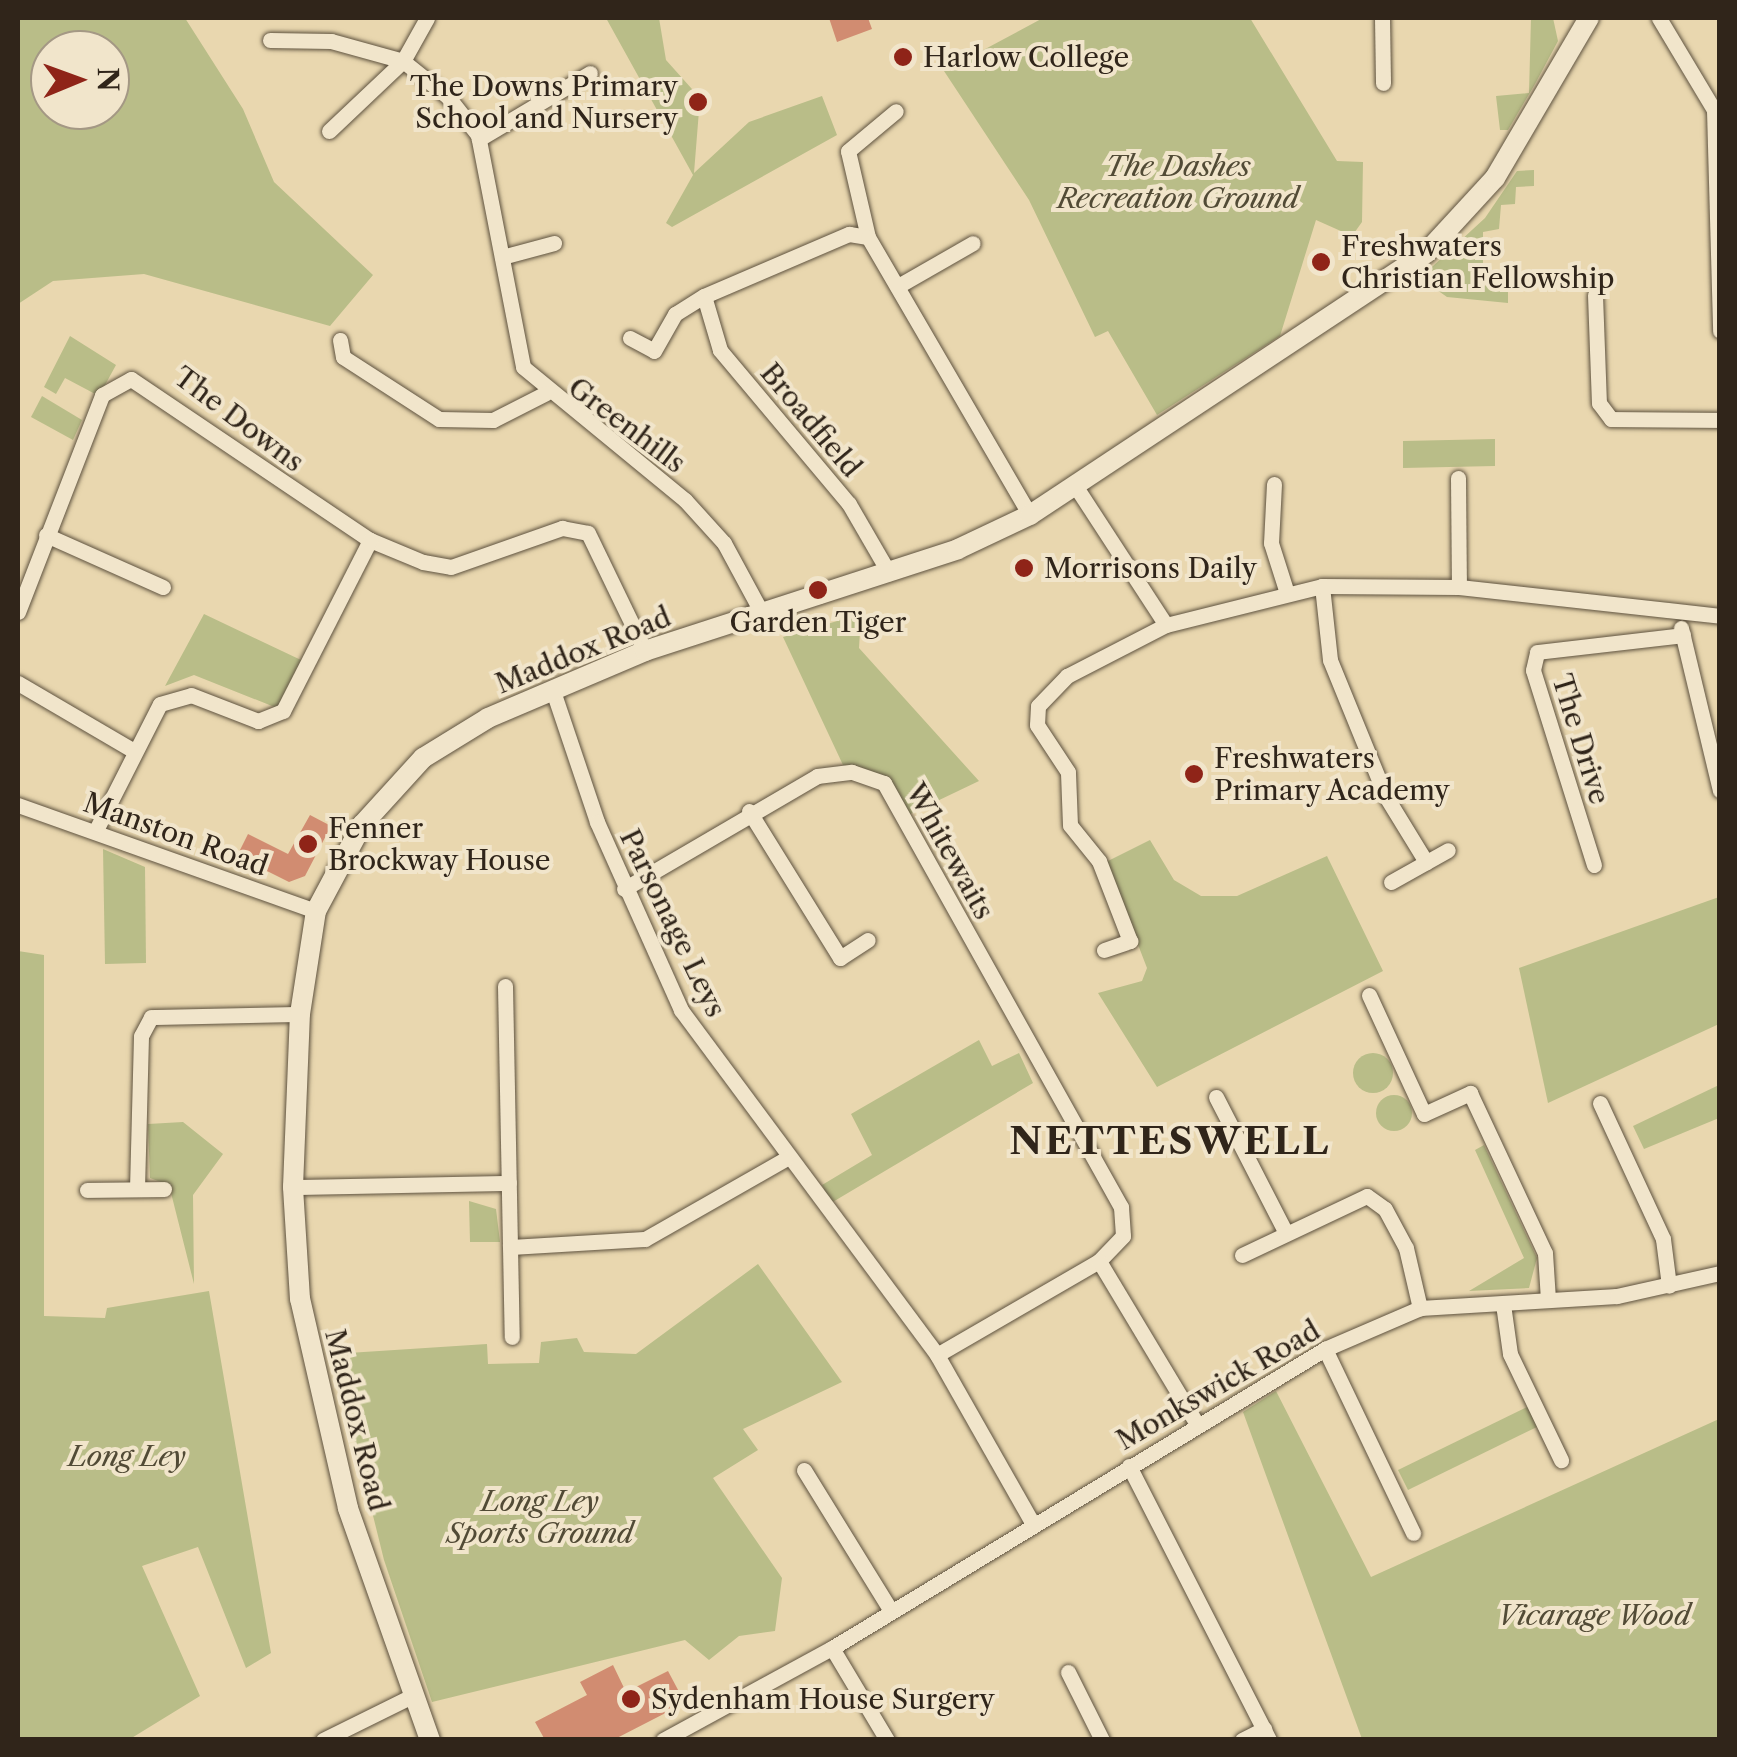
<!DOCTYPE html>
<html>
<head>
<meta charset="utf-8">
<style>
	body { margin:0 }
	#map { position:relative; width:1737px; height:1757px; overflow:hidden; background:#e9d7af; font-family:"Libre Caslon Text",serif }
	div>[style] { position:absolute }
	[style*='--x'] { left:calc(var(--x)*1px); top:calc(var(--y)*1px); width:calc(var(--w)*1px); rotate:calc(var(--a)*1deg) }
	.green>* { inset:0; background:#b9bd88 }
	.round { border-radius:50% }
	.building>* { inset:0; background:#d18c71 }
	.roads { filter:drop-shadow(0 0 2px #5e523f) drop-shadow(0 0 2px #5e523f) }
	.street>* { height:15px; margin:-7.5px; padding:0 7.5px; transform-origin:7.5px; border-radius:7.5px; background:#f1e5cb }
	.secondary>* { height:20px; margin:-10px; padding:0 10px; transform-origin:10px; border-radius:10px; background:#f1e5cb }
	.dots>* { width:28px; height:28px; translate:-50% -50%; box-sizing:border-box; border:5px solid #f1e5cb; border-radius:50% }
	span { translate:-50% -50%; white-space:nowrap; text-align:center; line-height:1.15; -webkit-text-stroke:8px #f1e5cb; paint-order:stroke }
	.poi-label { font-size:28px; color:#30251a }
	.left { translate:0 -50%; text-align:left }
	.right { translate:-100% -50%; text-align:right }
	.park-label { font-size:28px; color:#524b36; font-style:italic }
	.street-label { font-size:28px; color:#30251a }
	.district-label { font-size:38px; color:#30251a; font-weight:700; letter-spacing:2.5px }
	.frame { position:absolute; inset:0; border:20px solid #30251a; pointer-events:none }
	.north { position:absolute; left:30px; top:30px; width:100px; height:100px; box-sizing:border-box; background:#f1e5cb; border:2px solid #a49884; border-radius:50%; rotate:89deg; font-size:28px; font-weight:700; line-height:40px; text-align:center; color:#30251a }
	.north::after { content:''; display:block; margin:auto; width:35px; height:45px; background:#8f2418; clip-path:polygon(50% 0,100% 100%,50% 72%,0 100%) }
</style>
</head>
<body>
<div id="map">
	<div class="green">
		<div style="clip-path:polygon(evenodd,18px 18px,185px 18px,243px 109px,274px 182px,373px 275px,330px 326px,144px 274px,53px 281px,18px 304px,18px 18px,50px 50px,110px 50px,110px 110px,50px 110px,50px 50px)"></div>
		<div style="clip-path:polygon(606px 18px,659px 18px,666px 60px,700px 98px,694px 173px,749px 122px,822px 96px,837px 135px,672px 227px,666px 223px,693px 175px)"></div>
		<div style="clip-path:polygon(1043px 18px,1250px 18px,1337px 161px,1363px 162px,1362px 222px,1352px 236px,1316px 220px,1280px 336px,1157px 415px,1108px 331px,1095px 337px,1029px 200px,944px 71px)"></div>
		<div style="clip-path:polygon(1531px 18px,1553px 18px,1558px 41px,1535px 84px,1508px 130px,1500px 130px,1496px 96px,1529px 93px)"></div>
		<div style="clip-path:polygon(1534px 170px,1534px 186px,1516px 187px,1515px 204px,1501px 205px,1499px 229px,1483px 232px,1483px 263px,1475px 264px,1475px 286px,1508px 285px,1508px 303px,1447px 297px,1420px 278px,1485px 218px,1517px 171px)"></div>
		<div style="clip-path:polygon(70px 336px,116px 365px,99px 396px,65px 378px,56px 394px,44px 387px)"></div>
		<div style="clip-path:polygon(42px 396px,82px 420px,73px 440px,31px 417px)"></div>
		<div style="clip-path:polygon(1495px 439px,1495px 466px,1403px 468px,1403px 441px)"></div>
		<div style="clip-path:polygon(204px 614px,301px 660px,277px 708px,194px 675px,165px 686px)"></div>
		<div style="clip-path:polygon(861px 614px,859px 648px,979px 781px,910px 814px,878px 774px,843px 765px,783px 637px)"></div>
		<div style="clip-path:polygon(1150px 840px,1174px 880px,1201px 896px,1237px 896px,1327px 856px,1383px 971px,1157px 1087px,1098px 993px,1142px 981px,1147px 968px,1106px 862px)"></div>
		<div style="clip-path:polygon(103px 849px,145px 867px,146px 963px,105px 964px)"></div>
		<div style="clip-path:polygon(1719px 897px,1719px 1024px,1548px 1103px,1519px 968px)"></div>
		<div style="clip-path:polygon(18px 951px,44px 955px,44px 1316px,105px 1318px,107px 1308px,209px 1291px,271px 1653px,246px 1668px,198px 1547px,142px 1566px,200px 1696px,130px 1739px,18px 1739px)"></div>
		<div style="clip-path:polygon(979px 1040px,992px 1066px,1019px 1053px,1033px 1083px,831px 1203px,822px 1185px,872px 1155px,851px 1114px)"></div>
		<div class="round" style="left:1353px;top:1053px;width:40px;height:40px"></div>
		<div style="clip-path:polygon(1719px 1085px,1719px 1118px,1644px 1149px,1633px 1126px)"></div>
		<div class="round" style="left:1376px;top:1095px;width:36px;height:36px"></div>
		<div style="clip-path:polygon(183px 1122px,223px 1154px,193px 1195px,194px 1284px,169px 1185px,150px 1178px,148px 1124px)"></div>
		<div style="clip-path:polygon(1484px 1145px,1537px 1258px,1529px 1288px,1469px 1291px,1524px 1258px,1475px 1150px)"></div>
		<div style="clip-path:polygon(469px 1201px,496px 1209px,500px 1242px,470px 1242px)"></div>
		<div style="clip-path:polygon(758px 1264px,842px 1382px,743px 1429px,758px 1450px,713px 1478px,782px 1578px,775px 1631px,739px 1636px,709px 1660px,685px 1640px,432px 1702px,384px 1560px,333px 1354px,487px 1344px,488px 1364px,539px 1363px,541px 1342px,577px 1338px,584px 1352px,636px 1354px)"></div>
		<div style="clip-path:polygon(1276px 1391px,1371px 1577px,1719px 1419px,1719px 1739px,1362px 1739px,1243px 1412px)"></div>
		<div style="clip-path:polygon(1529px 1406px,1539px 1426px,1408px 1490px,1398px 1470px)"></div>
	</div>
	<div class="building">
		<div style="clip-path:polygon(829px 18px,868px 18px,872px 29px,837px 42px)"></div>
		<div style="clip-path:polygon(310px 815px,331px 826px,305px 876px,289px 882px,237px 856px,248px 834px,288px 854px)"></div>
		<div style="clip-path:polygon(613px 1665px,626px 1692px,668px 1671px,685px 1703px,613px 1740px,545px 1740px,535px 1722px,587px 1695px,580px 1682px)"></div>
	</div>
	<div class="roads">
		<div class="street">
			<div style="--x:1382;--y:18;--w:65;--a:89.1"></div>
			<div style="--x:1659;--y:18;--w:107;--a:59.1"></div>
			<div style="--x:1714;--y:110;--w:221;--a:88.4"></div>
			<div style="--x:270;--y:40;--w:61;--a:0.9"></div>
			<div style="--x:331;--y:41;--w:75;--a:15.5"></div>
			<div style="--x:403;--y:61;--w:58;--a:38.7"></div>
			<div style="--x:448;--y:97;--w:48;--a:51.7"></div>
			<div style="--x:478;--y:135;--w:236;--a:79"></div>
			<div style="--x:523;--y:367;--w:210;--a:39.4"></div>
			<div style="--x:685;--y:500;--w:58;--a:47.8"></div>
			<div style="--x:724;--y:543;--w:82;--a:61.6"></div>
			<div style="--x:329;--y:131;--w:102;--a:-43.4"></div>
			<div style="--x:403;--y:61;--w:49;--a:-60.8"></div>
			<div style="--x:479;--y:139;--w:129;--a:-30.7"></div>
			<div style="--x:868;--y:237;--w:88;--a:-103.1"></div>
			<div style="--x:848;--y:151;--w:62;--a:-39.8"></div>
			<div style="--x:502;--y:257;--w:54;--a:-15.1"></div>
			<div style="--x:898;--y:286;--w:86;--a:-29.8"></div>
			<div style="--x:1595;--y:295;--w:108;--a:87.9"></div>
			<div style="--x:1599;--y:403;--w:20;--a:53"></div>
			<div style="--x:1611;--y:419;--w:109;--a:0.5"></div>
			<div style="--x:630;--y:338;--w:27;--a:28"></div>
			<div style="--x:654;--y:351;--w:43;--a:-60.4"></div>
			<div style="--x:675;--y:314;--w:34;--a:-32"></div>
			<div style="--x:340;--y:340;--w:17;--a:80"></div>
			<div style="--x:343;--y:357;--w:114;--a:32.9"></div>
			<div style="--x:439;--y:419;--w:54;--a:1.1"></div>
			<div style="--x:493;--y:420;--w:59;--a:-27"></div>
			<div style="--x:1458;--y:478;--w:109;--a:89.5"></div>
			<div style="--x:1074;--y:484;--w:168;--a:56.9"></div>
			<div style="--x:1274;--y:484;--w:59;--a:92.9"></div>
			<div style="--x:1271;--y:543;--w:49;--a:72.3"></div>
			<div style="--x:46;--y:535;--w:128;--a:24"></div>
			<div style="--x:889;--y:573;--w:80;--a:-120.1"></div>
			<div style="--x:849;--y:504;--w:201;--a:-130"></div>
			<div style="--x:720;--y:350;--w:56;--a:-106.5"></div>
			<div style="--x:704;--y:296;--w:158;--a:-23.2"></div>
			<div style="--x:849;--y:234;--w:19;--a:9"></div>
			<div style="--x:868;--y:237;--w:322;--a:59.8"></div>
			<div style="--x:1322;--y:586;--w:74;--a:83.8"></div>
			<div style="--x:1330;--y:660;--w:146;--a:67.8"></div>
			<div style="--x:1385;--y:795;--w:79;--a:58.5"></div>
			<div style="--x:18;--y:612;--w:233;--a:-68.8"></div>
			<div style="--x:102;--y:395;--w:33;--a:-29"></div>
			<div style="--x:131;--y:379;--w:288;--a:34"></div>
			<div style="--x:370;--y:540;--w:57;--a:22.5"></div>
			<div style="--x:423;--y:562;--w:28;--a:10"></div>
			<div style="--x:451;--y:567;--w:118;--a:-19.4"></div>
			<div style="--x:562;--y:528;--w:26;--a:11"></div>
			<div style="--x:588;--y:533;--w:131;--a:64.2"></div>
			<div style="--x:1681;--y:628;--w:167;--a:76.5"></div>
			<div style="--x:18;--y:683;--w:132;--a:30.4"></div>
			<div style="--x:553;--y:691;--w:138;--a:71.4"></div>
			<div style="--x:597;--y:822;--w:206;--a:65.9"></div>
			<div style="--x:681;--y:1010;--w:430;--a:53.4"></div>
			<div style="--x:937;--y:1355;--w:192;--a:60.4"></div>
			<div style="--x:18;--y:805;--w:316;--a:19.6"></div>
			<div style="--x:749;--y:811;--w:173;--a:58.2"></div>
			<div style="--x:840;--y:958;--w:33;--a:-33"></div>
			<div style="--x:96;--y:830;--w:141;--a:-63.1"></div>
			<div style="--x:160;--y:704;--w:32;--a:-16"></div>
			<div style="--x:191;--y:695;--w:72;--a:21.2"></div>
			<div style="--x:258;--y:721;--w:27;--a:-22"></div>
			<div style="--x:283;--y:711;--w:192;--a:-63"></div>
			<div style="--x:1594;--y:865;--w:204;--a:-107.4"></div>
			<div style="--x:1533;--y:670;--w:18;--a:-77"></div>
			<div style="--x:1537;--y:652;--w:147;--a:-6.6"></div>
			<div style="--x:1391;--y:882;--w:65;--a:-29.3"></div>
			<div style="--x:624;--y:889;--w:224;--a:-30.3"></div>
			<div style="--x:817;--y:776;--w:35;--a:-7"></div>
			<div style="--x:852;--y:772;--w:34;--a:19"></div>
			<div style="--x:884;--y:783;--w:486;--a:60.8"></div>
			<div style="--x:1121;--y:1207;--w:29;--a:86"></div>
			<div style="--x:1123;--y:1236;--w:35;--a:134"></div>
			<div style="--x:1099;--y:1261;--w:187;--a:149.9"></div>
			<div style="--x:1104;--y:950;--w:28;--a:-19"></div>
			<div style="--x:1130;--y:941;--w:86;--a:-111.2"></div>
			<div style="--x:1099;--y:861;--w:46;--a:-128.9"></div>
			<div style="--x:1070;--y:825;--w:53;--a:-92.2"></div>
			<div style="--x:1068;--y:772;--w:56;--a:-123.4"></div>
			<div style="--x:1037;--y:725;--w:19;--a:-87"></div>
			<div style="--x:1038;--y:706;--w:42;--a:-46"></div>
			<div style="--x:1067;--y:676;--w:111;--a:-27.3"></div>
			<div style="--x:1166;--y:625;--w:161;--a:-14"></div>
			<div style="--x:1322;--y:586;--w:137;--a:0.4"></div>
			<div style="--x:1459;--y:587;--w:263;--a:6.3"></div>
			<div style="--x:505;--y:986;--w:351;--a:88.9"></div>
			<div style="--x:1369;--y:995;--w:131;--a:65.2"></div>
			<div style="--x:1424;--y:1114;--w:51;--a:-24.5"></div>
			<div style="--x:1470;--y:1093;--w:177;--a:64.9"></div>
			<div style="--x:1545;--y:1253;--w:46;--a:86.3"></div>
			<div style="--x:1216;--y:1097;--w:151;--a:62.8"></div>
			<div style="--x:1600;--y:1103;--w:150;--a:65.1"></div>
			<div style="--x:1663;--y:1239;--w:47;--a:82.7"></div>
			<div style="--x:293;--y:1187;--w:216;--a:-1.1"></div>
			<div style="--x:137;--y:1189;--w:153;--a:-88.5"></div>
			<div style="--x:141;--y:1036;--w:21;--a:-62"></div>
			<div style="--x:151;--y:1017;--w:149;--a:-1.2"></div>
			<div style="--x:87;--y:1190;--w:77;--a:-0.7"></div>
			<div style="--x:510;--y:1247;--w:135;--a:-3.4"></div>
			<div style="--x:645;--y:1239;--w:161;--a:-29.7"></div>
			<div style="--x:1242;--y:1255;--w:138;--a:-25.3"></div>
			<div style="--x:1367;--y:1196;--w:22;--a:36"></div>
			<div style="--x:1385;--y:1209;--w:44;--a:61.7"></div>
			<div style="--x:1406;--y:1248;--w:62;--a:76.9"></div>
			<div style="--x:1099;--y:1261;--w:190;--a:59"></div>
			<div style="--x:1503;--y:1304;--w:50;--a:82"></div>
			<div style="--x:1510;--y:1354;--w:118;--a:64.3"></div>
			<div style="--x:1325;--y:1349;--w:204;--a:64.4"></div>
			<div style="--x:1129;--y:1466;--w:308;--a:62.9"></div>
			<div style="--x:804;--y:1470;--w:166;--a:58.3"></div>
			<div style="--x:832;--y:1648;--w:107;--a:59.1"></div>
			<div style="--x:1068;--y:1672;--w:76;--a:63.4"></div>
			<div style="--x:323;--y:1740;--w:97;--a:-26.3"></div>
			<div style="--x:663;--y:1740;--w:192;--a:-28.6"></div>
			<div style="--x:832;--y:1648;--w:577;--a:-31.24"></div>
			<div style="--x:1325;--y:1349;--w:103;--a:-23.3"></div>
			<div style="--x:1420;--y:1308;--w:197;--a:-3.5"></div>
			<div style="--x:1617;--y:1296;--w:106;--a:-12.6"></div>
			<div style="--x:1242;--y:1740;--w:25;--a:-27"></div>
		</div>
		<div class="secondary">
			<div style="--x:430;--y:1740;--w:246;--a:-109.5"></div>
			<div style="--x:348;--y:1508;--w:214;--a:-102.9"></div>
			<div style="--x:300;--y:1299;--w:112;--a:-93.6"></div>
			<div style="--x:293;--y:1187;--w:173;--a:-87.7"></div>
			<div style="--x:300;--y:1014;--w:104;--a:-81.2"></div>
			<div style="--x:316;--y:911;--w:98;--a:-61.9"></div>
			<div style="--x:362;--y:825;--w:91;--a:-47.7"></div>
			<div style="--x:423;--y:758;--w:76;--a:-31.6"></div>
			<div style="--x:488;--y:718;--w:171;--a:-23.1"></div>
			<div style="--x:645;--y:651;--w:329;--a:-18"></div>
			<div style="--x:958;--y:549;--w:80;--a:-25.3"></div>
			<div style="--x:1030;--y:515;--w:475;--a:-33.5"></div>
			<div style="--x:1426;--y:253;--w:102;--a:-47.4"></div>
			<div style="--x:1495;--y:178;--w:186;--a:-59.6"></div>
		</div>
	</div>
	<div class="dots">
		<div style="left:903px;top:57px;background:#8f2418"></div>
		<div style="left:698px;top:102px;background:#8f2418"></div>
		<div style="left:1321px;top:262px;background:#8f2418"></div>
		<div style="left:1024px;top:568px;background:#8f2418"></div>
		<div style="left:818px;top:590px;background:#8f2418"></div>
		<div style="left:1194px;top:774px;background:#8f2418"></div>
		<div style="left:308px;top:844px;background:#8f2418"></div>
		<div style="left:631px;top:1699px;background:#8f2418"></div>
	</div>
	<div class="poi-label">
		<span class="left" style="left:923px;top:57px">Harlow College</span>
		<span class="right" style="left:678px;top:102px">The Downs Primary<br>School and Nursery</span>
		<span class="left" style="left:1341px;top:262px">Freshwaters<br>Christian Fellowship</span>
		<span class="left" style="left:1044px;top:568px">Morrisons Daily</span>
		<span style="left:818px;top:622px">Garden Tiger</span>
		<span class="left" style="left:1214px;top:774px">Freshwaters<br>Primary Academy</span>
		<span class="left" style="left:328px;top:844px">Fenner<br>Brockway House</span>
		<span class="left" style="left:651px;top:1699px">Sydenham House Surgery</span>
	</div>
	<div class="park-label">
		<span style="left:1178px;top:182px">The Dashes<br>Recreation Ground</span>
		<span style="left:127px;top:1456px">Long Ley</span>
		<span style="left:540px;top:1517px">Long Ley<br>Sports Ground</span>
		<span style="left:1594px;top:1615px">Vicarage Wood</span>
	</div>
	<div class="street-label">
		<span style="left:239px;top:419px;rotate:37deg">The Downs</span>
		<span style="left:811px;top:420px;rotate:50deg">Broadfield</span>
		<span style="left:627px;top:425px;rotate:37deg">Greenhills</span>
		<span style="left:583px;top:650px;rotate:-22deg">Maddox Road</span>
		<span style="left:1581px;top:739px;rotate:73deg">The Drive</span>
		<span style="left:176px;top:834px;rotate:20deg">Manston Road</span>
		<span style="left:950px;top:851px;rotate:61deg">Whitewaits</span>
		<span style="left:673px;top:923px;rotate:64deg">Parsonage Leys</span>
		<span style="left:1218px;top:1385px;rotate:-30deg">Monkswick Road</span>
		<span style="left:357px;top:1420px;rotate:76deg">Maddox Road</span>
	</div>
	<div class="district-label">
		<span style="left:1170px;top:1141px">NETTESWELL</span>
	</div>
	<div class="frame"></div>
	<div class="north">N</div>
</div>
</body>
</html>
